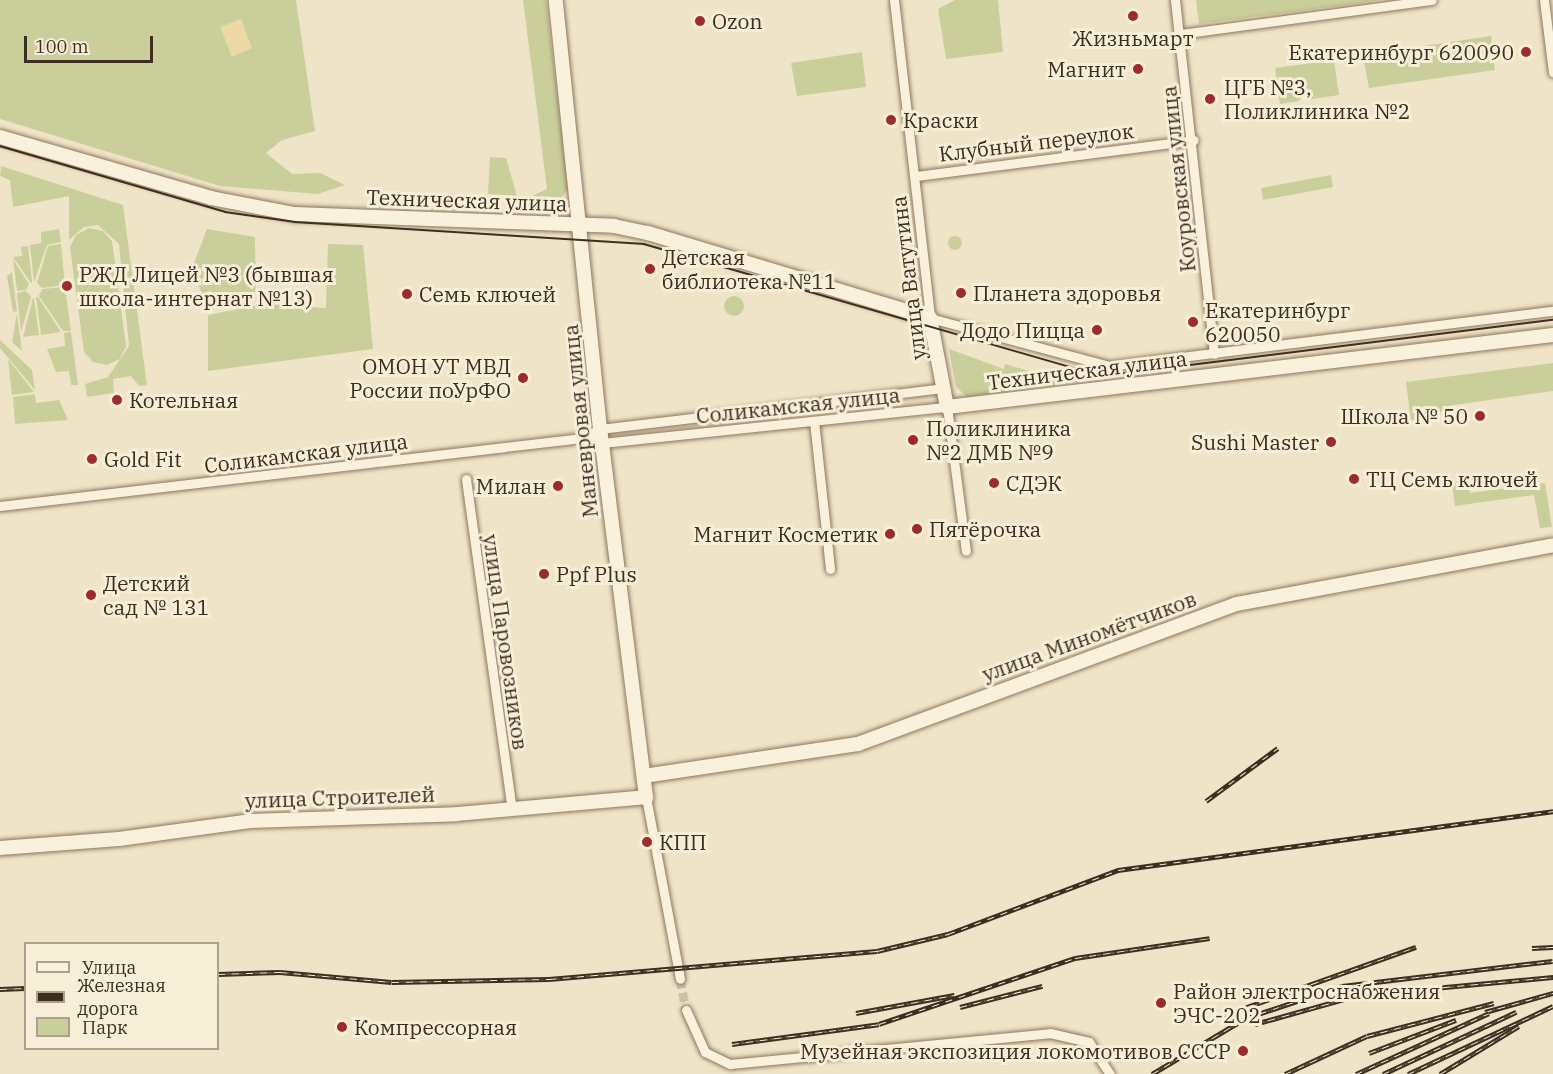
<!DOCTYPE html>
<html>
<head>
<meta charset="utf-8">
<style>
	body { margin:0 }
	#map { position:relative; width:1553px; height:1074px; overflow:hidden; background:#f0e4c8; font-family:"IBM Plex Serif",serif }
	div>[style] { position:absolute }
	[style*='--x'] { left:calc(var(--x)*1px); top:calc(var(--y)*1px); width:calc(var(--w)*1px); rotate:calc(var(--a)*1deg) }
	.green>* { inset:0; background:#c9cf9b }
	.round { border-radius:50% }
	.sand>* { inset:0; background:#ecd9a5 }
	.street-tunnel>* { height:9px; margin-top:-4.5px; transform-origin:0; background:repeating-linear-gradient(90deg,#ccc0a6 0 9px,transparent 0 13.5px) }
	.roads { filter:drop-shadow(0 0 2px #8d765c) drop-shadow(0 0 2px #8d765c) }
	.street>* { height:9px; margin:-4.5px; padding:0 4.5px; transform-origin:4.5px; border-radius:4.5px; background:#faf1dc }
	.secondary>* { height:14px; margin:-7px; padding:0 7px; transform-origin:7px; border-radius:7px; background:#faf1dc }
	.tram>* { height:1.5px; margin:-0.75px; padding:0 0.75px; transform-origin:0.75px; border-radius:0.75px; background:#3d2e20 }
	.rail>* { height:4.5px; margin-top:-2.25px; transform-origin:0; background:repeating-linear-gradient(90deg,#f7eed8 0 7px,#3d2e20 0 14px); box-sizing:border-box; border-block:2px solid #3d2e20 }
	.dots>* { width:16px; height:16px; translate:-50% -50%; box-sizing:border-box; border:3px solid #f7eed8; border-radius:50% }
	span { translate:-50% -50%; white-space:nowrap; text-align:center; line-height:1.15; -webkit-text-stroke:6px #f7eed8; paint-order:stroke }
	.poi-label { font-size:21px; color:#3d2e20 }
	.left { translate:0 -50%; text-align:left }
	.right { translate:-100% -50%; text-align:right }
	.street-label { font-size:21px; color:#3d2e20 }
	.legend { position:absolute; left:24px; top:942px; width:195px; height:108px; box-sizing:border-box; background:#f7eed8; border:2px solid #ada18e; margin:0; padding:8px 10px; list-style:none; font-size:18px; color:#3d2e20 }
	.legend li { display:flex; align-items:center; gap:12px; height:30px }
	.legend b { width:30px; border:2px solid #ada18e }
	.scale { position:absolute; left:24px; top:36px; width:129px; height:27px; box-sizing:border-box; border:3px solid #3d2e20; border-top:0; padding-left:8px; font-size:18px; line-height:21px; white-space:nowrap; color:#3d2e20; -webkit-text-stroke:4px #f7eed8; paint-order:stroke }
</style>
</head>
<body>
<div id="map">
	<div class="green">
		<div style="clip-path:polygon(0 0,296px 0,315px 131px,282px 140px,266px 153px,292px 174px,320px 173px,345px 185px,318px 194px,220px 186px,0 119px)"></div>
		<div style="clip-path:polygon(523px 0,546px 0,568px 189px,560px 199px,532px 196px,547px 189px)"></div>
		<div style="clip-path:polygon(955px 0,998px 0,1003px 52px,946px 59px,938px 9px)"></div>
		<div style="clip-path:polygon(1196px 0,1381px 0,1199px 24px)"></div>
		<div style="clip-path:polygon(1491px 36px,1495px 70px,1369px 88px,1363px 55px)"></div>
		<div style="clip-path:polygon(862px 52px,866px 87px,797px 96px,791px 63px)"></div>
		<div style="clip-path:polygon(1334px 60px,1339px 95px,1280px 104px,1275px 68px)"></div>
		<div style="clip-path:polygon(490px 157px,506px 158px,517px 196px,488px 194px)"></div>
		<div style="clip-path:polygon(1px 166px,123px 205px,147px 385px,139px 386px,131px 376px,113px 379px,114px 393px,87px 397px,85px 384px,108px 377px,129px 346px,119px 244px,98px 225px,84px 227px,69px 240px,69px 196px,13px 207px,10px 180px,0 176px)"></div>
		<div style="clip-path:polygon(1331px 175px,1333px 187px,1263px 200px,1261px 188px)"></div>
		<div style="clip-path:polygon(89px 228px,103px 231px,112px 241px,126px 346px,120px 359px,107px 365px,93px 362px,84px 352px,70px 247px,76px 235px)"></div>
		<div style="clip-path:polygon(59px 229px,61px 242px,47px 245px,34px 282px,30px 245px,41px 243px,41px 232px)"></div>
		<div style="clip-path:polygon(207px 229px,255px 237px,256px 293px,205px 302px,192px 268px)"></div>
		<div class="round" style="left:948px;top:236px;width:14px;height:14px"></div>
		<div style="clip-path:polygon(61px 244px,65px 285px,42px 288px,37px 283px,48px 246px)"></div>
		<div style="clip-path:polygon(328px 244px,363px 245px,373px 349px,208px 371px,208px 315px,263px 304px,326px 308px)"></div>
		<div style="clip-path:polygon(28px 246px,32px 282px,31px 283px,13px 257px,22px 256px,21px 247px)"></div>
		<div style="clip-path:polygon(13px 259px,29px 284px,26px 290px,17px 291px)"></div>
		<div style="clip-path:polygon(12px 272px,17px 311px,13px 312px,7px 276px)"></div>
		<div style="clip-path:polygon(65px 287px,71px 331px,63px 331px,39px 296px,42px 289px)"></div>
		<div style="clip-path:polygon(26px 291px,31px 297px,21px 332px,17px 293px)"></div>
		<div class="round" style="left:724px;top:296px;width:20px;height:20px"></div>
		<div style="clip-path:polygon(36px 297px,38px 297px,61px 332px,41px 335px)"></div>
		<div style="clip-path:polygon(34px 298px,39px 335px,23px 337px,33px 298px)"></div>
		<div style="clip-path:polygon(17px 313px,22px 351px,12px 342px)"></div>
		<div style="clip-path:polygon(71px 332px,78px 385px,71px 385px,69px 371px,56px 372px,47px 349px,65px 346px,64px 333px)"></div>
		<div style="clip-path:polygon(0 340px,32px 370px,35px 390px,0 348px)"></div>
		<div style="clip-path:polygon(949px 349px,1004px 369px,1005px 364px,1071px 383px,967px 397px,956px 387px)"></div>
		<div style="clip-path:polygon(8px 359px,34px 392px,12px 395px)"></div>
		<div style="clip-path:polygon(1553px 363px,1553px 391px,1447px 406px,1439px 414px,1411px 422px,1406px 382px)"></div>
		<div style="clip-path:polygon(35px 394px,36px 403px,59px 400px,68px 420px,15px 424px,13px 397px)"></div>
		<div style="clip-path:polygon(1468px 480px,1470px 493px,1545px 483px,1552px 527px,1540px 528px,1534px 495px,1455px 506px,1452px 483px)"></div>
	</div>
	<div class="sand">
		<div style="clip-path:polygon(241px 19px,252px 48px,232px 57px,220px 27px)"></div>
	</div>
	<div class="street-tunnel">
		<div style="--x:680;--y:979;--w:32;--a:79"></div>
	</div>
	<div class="roads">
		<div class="street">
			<div style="--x:894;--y:0;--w:320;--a:83.5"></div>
			<div style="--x:930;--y:318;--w:185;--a:15"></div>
			<div style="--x:1109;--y:366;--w:447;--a:-7.1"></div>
			<div style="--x:1175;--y:0;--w:356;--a:83.7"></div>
			<div style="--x:1544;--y:0;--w:73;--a:82.9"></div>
			<div style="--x:1180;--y:34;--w:254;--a:-7.7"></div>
			<div style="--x:917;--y:176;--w:279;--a:-7.4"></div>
			<div style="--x:814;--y:421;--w:149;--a:83.8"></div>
			<div style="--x:582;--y:438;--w:21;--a:14"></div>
			<div style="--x:602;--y:443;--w:347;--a:-6"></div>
			<div style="--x:947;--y:407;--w:145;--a:82.5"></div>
			<div style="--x:466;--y:479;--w:333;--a:82.1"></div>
			<div style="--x:0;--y:506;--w:586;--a:-6.66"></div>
			<div style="--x:582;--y:438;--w:20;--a:-27"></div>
			<div style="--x:600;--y:429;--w:345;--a:-6.8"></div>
			<div style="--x:646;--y:797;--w:185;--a:79.4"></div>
			<div style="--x:686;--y:1010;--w:46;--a:65.7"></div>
			<div style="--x:705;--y:1052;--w:28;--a:26"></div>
			<div style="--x:730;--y:1064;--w:321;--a:-5.5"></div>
			<div style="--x:1050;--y:1033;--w:40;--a:13"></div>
			<div style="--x:1089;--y:1042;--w:38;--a:57"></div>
		</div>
		<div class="secondary">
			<div style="--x:0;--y:137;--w:220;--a:16.1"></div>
			<div style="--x:211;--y:198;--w:85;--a:10.9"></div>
			<div style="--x:294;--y:214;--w:320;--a:2.1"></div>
			<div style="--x:614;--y:226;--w:35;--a:12"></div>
			<div style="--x:648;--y:233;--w:295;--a:16.8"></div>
			<div style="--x:930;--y:318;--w:91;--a:79.2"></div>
			<div style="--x:947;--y:407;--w:610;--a:-6.78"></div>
			<div style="--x:644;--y:776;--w:216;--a:-8.5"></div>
			<div style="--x:858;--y:744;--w:403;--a:-20.3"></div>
			<div style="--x:1236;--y:604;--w:322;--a:-10.5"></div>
			<div style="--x:0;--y:848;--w:119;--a:-4.3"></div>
			<div style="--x:119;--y:839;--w:132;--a:-7.8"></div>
			<div style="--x:250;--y:821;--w:207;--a:-1.9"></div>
			<div style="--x:457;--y:814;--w:190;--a:-5.1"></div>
			<div style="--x:646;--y:797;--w:371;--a:-97.1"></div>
			<div style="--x:600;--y:429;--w:431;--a:-95.9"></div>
		</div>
	</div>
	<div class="tram">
		<div style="--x:0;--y:146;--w:234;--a:16.3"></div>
		<div style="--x:225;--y:212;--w:71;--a:8.1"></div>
		<div style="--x:295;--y:222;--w:350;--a:3.6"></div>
		<div style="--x:644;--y:244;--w:477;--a:16.1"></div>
		<div style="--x:1102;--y:376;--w:454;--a:-7.1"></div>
	</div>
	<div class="rail">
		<div style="--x:1206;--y:801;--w:89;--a:-36.4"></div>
		<div style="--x:1532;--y:948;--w:21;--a:-3"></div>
		<div style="--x:218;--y:974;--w:62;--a:-1.8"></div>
		<div style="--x:280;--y:972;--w:112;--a:5.1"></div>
		<div style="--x:392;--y:982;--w:157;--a:-1.1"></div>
		<div style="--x:549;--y:979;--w:329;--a:-4.9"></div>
		<div style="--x:877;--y:951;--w:73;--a:-13.5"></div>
		<div style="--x:948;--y:934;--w:182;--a:-20.6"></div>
		<div style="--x:1118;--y:870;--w:439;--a:-7.7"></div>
		<div style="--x:0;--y:989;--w:26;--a:-2"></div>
		<div style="--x:960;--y:1007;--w:85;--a:-14.4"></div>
		<div style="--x:1485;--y:1012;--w:71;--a:-15.6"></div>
		<div style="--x:856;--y:1013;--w:100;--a:-10.4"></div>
		<div style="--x:1219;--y:1017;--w:209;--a:-19.6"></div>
		<div style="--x:1255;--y:1024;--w:108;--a:-15.6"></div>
		<div style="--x:1359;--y:995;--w:195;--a:-5.3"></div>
		<div style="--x:732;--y:1044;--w:148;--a:-7.7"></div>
		<div style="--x:879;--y:1024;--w:207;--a:-18.6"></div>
		<div style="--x:1075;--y:958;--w:136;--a:-8.4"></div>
		<div style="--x:1369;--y:1053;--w:93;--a:-20.8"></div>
		<div style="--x:1152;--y:1074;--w:109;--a:-30.8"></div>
		<div style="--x:1246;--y:1018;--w:101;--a:-18.4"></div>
		<div style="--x:1342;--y:986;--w:212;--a:-6.8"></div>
		<div style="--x:1285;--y:1074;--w:90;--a:-24.9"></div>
		<div style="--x:1367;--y:1036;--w:131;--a:-14.6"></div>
		<div style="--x:1356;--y:1074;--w:146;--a:-24.6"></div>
		<div style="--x:1383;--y:1074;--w:147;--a:-25"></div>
		<div style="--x:1408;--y:1074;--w:160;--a:-25.1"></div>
		<div style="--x:1440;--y:1074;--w:92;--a:-31.3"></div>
	</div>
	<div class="dots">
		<div style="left:1133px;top:16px;background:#9e2a2b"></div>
		<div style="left:700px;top:21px;background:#9e2a2b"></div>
		<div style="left:1526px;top:52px;background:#9e2a2b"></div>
		<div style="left:1138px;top:69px;background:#9e2a2b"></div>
		<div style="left:1210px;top:99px;background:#9e2a2b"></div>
		<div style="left:891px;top:120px;background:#9e2a2b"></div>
		<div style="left:650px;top:269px;background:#9e2a2b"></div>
		<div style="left:67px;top:286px;background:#9e2a2b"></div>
		<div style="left:961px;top:293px;background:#9e2a2b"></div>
		<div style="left:407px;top:294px;background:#9e2a2b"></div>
		<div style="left:1193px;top:322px;background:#9e2a2b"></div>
		<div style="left:1097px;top:330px;background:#9e2a2b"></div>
		<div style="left:523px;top:378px;background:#9e2a2b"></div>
		<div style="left:117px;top:400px;background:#9e2a2b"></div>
		<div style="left:1480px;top:416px;background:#9e2a2b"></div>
		<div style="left:913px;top:440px;background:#9e2a2b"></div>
		<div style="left:1331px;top:442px;background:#9e2a2b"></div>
		<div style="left:92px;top:459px;background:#9e2a2b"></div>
		<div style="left:1354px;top:479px;background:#9e2a2b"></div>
		<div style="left:994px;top:483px;background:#9e2a2b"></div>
		<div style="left:558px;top:486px;background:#9e2a2b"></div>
		<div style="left:917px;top:529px;background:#9e2a2b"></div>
		<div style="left:890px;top:534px;background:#9e2a2b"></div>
		<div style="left:544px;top:574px;background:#9e2a2b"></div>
		<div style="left:91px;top:595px;background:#9e2a2b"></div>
		<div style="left:647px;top:842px;background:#9e2a2b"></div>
		<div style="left:1161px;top:1003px;background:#9e2a2b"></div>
		<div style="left:342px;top:1027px;background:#9e2a2b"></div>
		<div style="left:1243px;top:1051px;background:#9e2a2b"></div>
	</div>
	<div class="poi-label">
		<span class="left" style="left:712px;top:21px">Ozon</span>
		<span style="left:1133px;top:38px">Жизньмарт</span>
		<span class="right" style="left:1514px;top:52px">Екатеринбург 620090</span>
		<span class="right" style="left:1126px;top:69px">Магнит</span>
		<span class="left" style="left:1224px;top:99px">ЦГБ №3,<br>Поликлиника №2</span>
		<span class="left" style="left:903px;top:120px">Краски</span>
		<span class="left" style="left:662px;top:269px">Детская<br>библиотека №11</span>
		<span class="left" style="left:79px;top:286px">РЖД Лицей №3 (бывшая<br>школа-интернат №13)</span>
		<span class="left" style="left:973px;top:293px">Планета здоровья</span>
		<span class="left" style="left:419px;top:294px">Семь ключей</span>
		<span class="left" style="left:1205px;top:322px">Екатеринбург<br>620050</span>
		<span class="right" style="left:1085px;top:330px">Додо Пицца</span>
		<span class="right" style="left:511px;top:378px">ОМОН УТ МВД<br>России поУрФО</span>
		<span class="left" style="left:129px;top:400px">Котельная</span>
		<span class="right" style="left:1468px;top:416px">Школа № 50</span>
		<span class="left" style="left:926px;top:440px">Поликлиника<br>№2 ДМБ №9</span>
		<span class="right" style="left:1319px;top:442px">Sushi Master</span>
		<span class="left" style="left:104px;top:459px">Gold Fit</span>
		<span class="left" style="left:1366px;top:479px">ТЦ Семь ключей</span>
		<span class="left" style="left:1006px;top:483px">СДЭК</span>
		<span class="right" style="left:546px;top:486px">Милан</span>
		<span class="left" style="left:929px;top:529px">Пятёрочка</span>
		<span class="right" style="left:878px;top:534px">Магнит Косметик</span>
		<span class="left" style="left:556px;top:574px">Ppf Plus</span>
		<span class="left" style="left:103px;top:595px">Детский<br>сад № 131</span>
		<span class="left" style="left:659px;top:842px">КПП</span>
		<span class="left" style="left:1173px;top:1003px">Район электроснабжения<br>ЭЧС-202</span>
		<span class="left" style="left:354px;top:1027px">Компрессорная</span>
		<span class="right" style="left:1231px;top:1051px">Музейная экспозиция локомотивов СССР</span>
	</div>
	<div class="street-label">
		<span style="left:1036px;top:142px;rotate:-7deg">Клубный переулок</span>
		<span style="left:1178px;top:179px;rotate:-96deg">Коуровская улица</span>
		<span style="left:467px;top:200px;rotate:2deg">Техническая улица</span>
		<span style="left:908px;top:278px;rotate:-97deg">улица Ватутина</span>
		<span style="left:1087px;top:370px;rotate:-7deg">Техническая улица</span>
		<span style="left:798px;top:405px;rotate:-6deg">Соликамская улица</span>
		<span style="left:580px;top:421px;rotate:-96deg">Маневровая улица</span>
		<span style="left:306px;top:453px;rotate:-7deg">Соликамская улица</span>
		<span style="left:1089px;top:636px;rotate:-20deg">улица Миномётчиков</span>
		<span style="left:506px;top:642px;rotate:82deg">улица Паровозников</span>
		<span style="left:340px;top:797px;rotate:-2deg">улица Строителей</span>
	</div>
	<ul class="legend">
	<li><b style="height:8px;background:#faf1dc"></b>Улица</li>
	<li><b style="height:8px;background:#3d2e20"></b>Железная дорога</li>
	<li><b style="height:16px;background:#c9cf9b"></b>Парк</li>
	</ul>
	<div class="scale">100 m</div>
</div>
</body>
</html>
